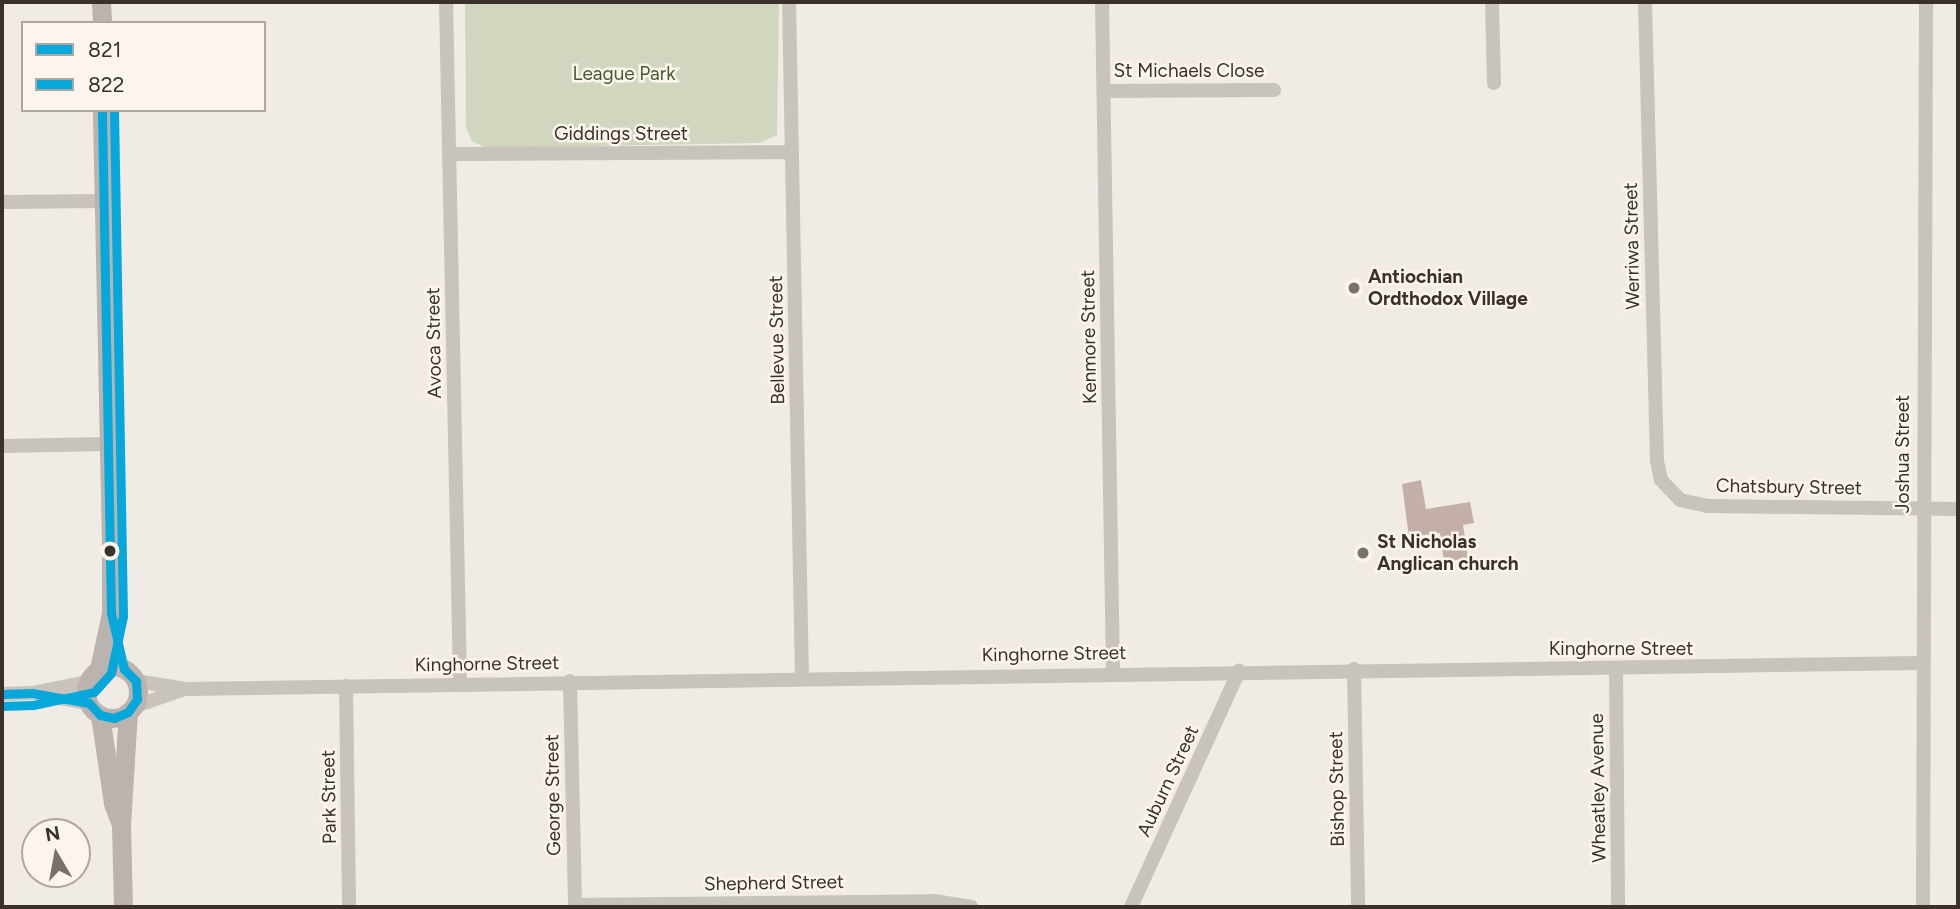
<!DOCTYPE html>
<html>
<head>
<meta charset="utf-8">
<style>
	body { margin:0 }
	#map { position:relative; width:1960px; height:909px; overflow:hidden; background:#f0ebe5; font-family:Figtree,sans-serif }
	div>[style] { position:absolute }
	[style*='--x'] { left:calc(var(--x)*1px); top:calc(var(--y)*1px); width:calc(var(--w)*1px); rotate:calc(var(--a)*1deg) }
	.green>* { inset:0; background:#d1d6bf }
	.building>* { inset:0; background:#c3afa7 }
	.minor>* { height:14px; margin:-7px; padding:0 7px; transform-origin:7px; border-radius:7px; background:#c9c3be }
	.secondary>* { height:19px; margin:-9.5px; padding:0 9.5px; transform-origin:9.5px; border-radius:9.5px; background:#bab3ae }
	.secondary>.ring { margin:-9.5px; padding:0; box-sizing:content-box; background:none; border:19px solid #bab3ae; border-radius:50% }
	.bus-1>* { height:9px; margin:-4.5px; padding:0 4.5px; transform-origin:4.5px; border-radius:4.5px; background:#06a8db }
	.bus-2>* { height:9px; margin:-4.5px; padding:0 4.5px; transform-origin:4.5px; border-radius:4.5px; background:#06a8db }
	.dots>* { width:19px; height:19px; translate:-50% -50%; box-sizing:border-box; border:4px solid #fbf5ee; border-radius:50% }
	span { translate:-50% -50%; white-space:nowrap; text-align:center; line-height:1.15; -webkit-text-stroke:5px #fbf5ee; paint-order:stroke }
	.street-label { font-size:19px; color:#3b302b }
	.park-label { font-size:19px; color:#4a5a2e }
	.poi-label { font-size:19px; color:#3b302b; font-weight:700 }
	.left { translate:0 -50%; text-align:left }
	.frame { position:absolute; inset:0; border:4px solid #3b302b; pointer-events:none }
	.legend { position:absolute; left:21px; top:21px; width:245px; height:91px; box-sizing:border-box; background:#fbf5ee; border:2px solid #aea6a0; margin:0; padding:9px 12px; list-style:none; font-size:21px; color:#3b302b }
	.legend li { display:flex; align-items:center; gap:14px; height:35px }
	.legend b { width:35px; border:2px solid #aea6a0 }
	.north { position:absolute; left:21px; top:818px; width:70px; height:70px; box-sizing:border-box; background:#fbf5ee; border:2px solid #aea6a0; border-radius:50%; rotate:350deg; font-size:19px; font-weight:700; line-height:28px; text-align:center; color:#3b302b }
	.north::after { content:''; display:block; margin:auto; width:24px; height:32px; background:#7a716c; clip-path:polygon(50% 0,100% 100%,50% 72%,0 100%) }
</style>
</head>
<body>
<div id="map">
	<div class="green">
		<div style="clip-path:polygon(465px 2px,779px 2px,777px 135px,760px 143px,486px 148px,472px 141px,466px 127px)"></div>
	</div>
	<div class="building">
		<div style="clip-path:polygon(1421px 480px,1426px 509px,1470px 502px,1474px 523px,1463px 525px,1468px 558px,1444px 562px,1440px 533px,1409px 537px,1402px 484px)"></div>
	</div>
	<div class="minor">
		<div style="--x:446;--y:2;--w:681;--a:88.82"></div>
		<div style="--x:789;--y:2;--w:675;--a:88.9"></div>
		<div style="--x:1102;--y:2;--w:670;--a:89.06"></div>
		<div style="--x:1492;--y:2;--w:81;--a:88.6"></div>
		<div style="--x:1645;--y:2;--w:459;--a:88.5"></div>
		<div style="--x:1657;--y:461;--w:19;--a:78"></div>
		<div style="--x:1661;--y:480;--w:28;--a:46"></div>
		<div style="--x:1680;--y:500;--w:29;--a:12"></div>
		<div style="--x:1708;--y:506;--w:250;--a:0.7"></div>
		<div style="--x:1104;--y:91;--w:170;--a:-0.3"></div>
		<div style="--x:450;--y:154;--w:342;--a:-0.3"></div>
		<div style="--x:2;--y:202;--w:101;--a:-0.6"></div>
		<div style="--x:2;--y:446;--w:105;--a:-1.1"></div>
		<div style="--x:1354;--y:669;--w:238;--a:89"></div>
		<div style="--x:1616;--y:669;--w:238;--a:89.5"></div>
		<div style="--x:136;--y:681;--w:52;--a:8.9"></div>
		<div style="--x:187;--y:689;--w:1735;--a:-0.86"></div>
		<div style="--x:570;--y:681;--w:226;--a:88.7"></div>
		<div style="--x:346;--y:686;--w:221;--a:89.2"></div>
		<div style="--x:2;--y:694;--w:30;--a:-2"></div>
		<div style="--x:32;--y:693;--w:56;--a:-11.3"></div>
		<div style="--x:41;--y:695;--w:49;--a:9.5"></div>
		<div style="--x:133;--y:707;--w:52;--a:-19.1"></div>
		<div style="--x:575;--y:905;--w:359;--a:-0.6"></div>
		<div style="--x:934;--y:901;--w:38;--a:9"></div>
		<div style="--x:1131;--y:907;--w:260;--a:-65.4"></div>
		<div style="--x:1923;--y:907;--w:905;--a:-89.81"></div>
	</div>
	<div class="secondary">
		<div style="--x:101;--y:2;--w:21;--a:87"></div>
		<div class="ring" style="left:86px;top:666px;width:33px;height:33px"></div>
		<div style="--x:99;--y:669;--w:57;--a:-77.9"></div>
		<div style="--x:111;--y:613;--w:68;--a:-90"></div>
		<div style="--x:111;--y:545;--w:435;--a:-91.2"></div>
		<div style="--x:100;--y:715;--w:89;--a:81.6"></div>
		<div style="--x:113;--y:803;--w:23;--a:70"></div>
		<div style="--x:123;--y:907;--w:82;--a:-91.4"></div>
		<div style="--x:121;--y:825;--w:113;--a:-86.5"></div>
	</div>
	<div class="bus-1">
		<div style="--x:2;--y:694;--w:30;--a:-2"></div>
		<div style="--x:32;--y:693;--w:58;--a:10"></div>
		<div style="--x:89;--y:703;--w:16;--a:47"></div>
		<div style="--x:100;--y:715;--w:14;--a:12"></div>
		<div style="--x:114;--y:718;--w:15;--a:-23"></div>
		<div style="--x:128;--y:712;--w:16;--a:-55"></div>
		<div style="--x:137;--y:699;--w:18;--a:-93"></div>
		<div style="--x:136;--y:681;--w:17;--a:-135"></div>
		<div style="--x:124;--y:669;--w:57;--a:-103.1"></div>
		<div style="--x:111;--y:613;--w:503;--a:-91.03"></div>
	</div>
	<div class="bus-2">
		<div style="--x:2;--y:706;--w:31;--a:-2"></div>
		<div style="--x:33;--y:705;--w:62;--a:-12"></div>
		<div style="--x:94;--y:692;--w:25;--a:-48"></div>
		<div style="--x:111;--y:673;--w:58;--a:-78.1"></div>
		<div style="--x:123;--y:616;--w:506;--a:-91.02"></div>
	</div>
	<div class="dots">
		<div style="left:1354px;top:288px;background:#7a716c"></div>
		<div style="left:110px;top:551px;background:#3b302b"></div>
		<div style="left:1363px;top:553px;background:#7a716c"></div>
	</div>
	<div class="street-label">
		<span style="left:1189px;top:71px">St Michaels Close</span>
		<span style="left:621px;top:134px">Giddings Street</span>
		<span style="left:1632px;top:246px;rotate:-91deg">Werriwa Street</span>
		<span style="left:1089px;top:337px;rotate:-91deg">Kenmore Street</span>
		<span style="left:777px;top:340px;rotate:-91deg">Bellevue Street</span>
		<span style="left:434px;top:343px;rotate:-91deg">Avoca Street</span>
		<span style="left:1903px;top:454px;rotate:-90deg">Joshua Street</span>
		<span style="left:1789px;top:487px;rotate:1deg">Chatsbury Street</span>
		<span style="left:1621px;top:649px">Kinghorne Street</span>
		<span style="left:1054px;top:654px;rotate:-1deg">Kinghorne Street</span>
		<span style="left:487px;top:664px;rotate:-1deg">Kinghorne Street</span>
		<span style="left:1168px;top:781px;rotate:-65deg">Auburn Street</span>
		<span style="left:1598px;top:788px;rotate:-91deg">Wheatley Avenue</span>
		<span style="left:1337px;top:789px;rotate:-91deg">Bishop Street</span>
		<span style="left:553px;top:795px;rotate:-91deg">George Street</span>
		<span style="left:329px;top:797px;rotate:-91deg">Park Street</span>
		<span style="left:774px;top:883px;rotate:-1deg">Shepherd Street</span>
	</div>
	<div class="park-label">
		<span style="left:624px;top:74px">League Park</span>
	</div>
	<div class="poi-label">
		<span class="left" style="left:1368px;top:288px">Antiochian<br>Ordthodox Village</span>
		<span class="left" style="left:1377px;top:553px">St Nicholas<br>Anglican church</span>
	</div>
	<div class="frame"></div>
	<ul class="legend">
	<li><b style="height:9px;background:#06a8db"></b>821</li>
	<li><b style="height:9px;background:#06a8db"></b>822</li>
	</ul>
	<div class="north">N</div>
</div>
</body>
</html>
